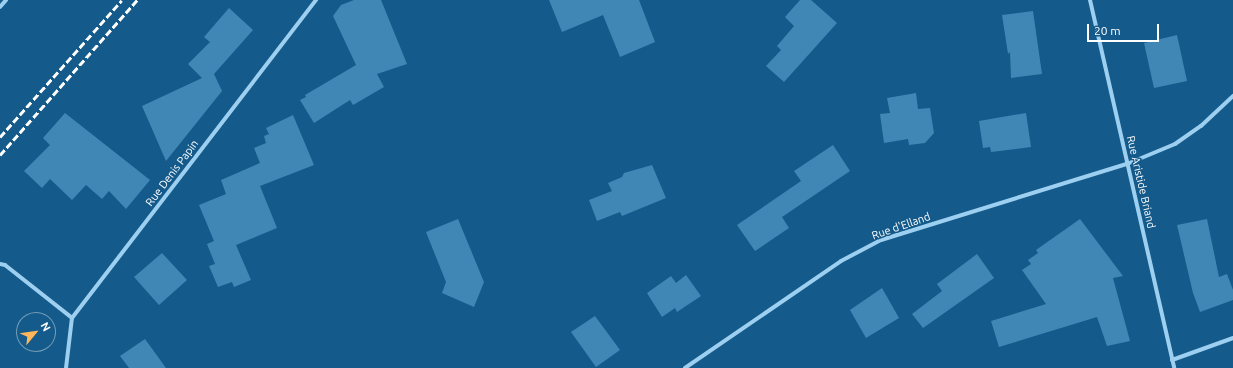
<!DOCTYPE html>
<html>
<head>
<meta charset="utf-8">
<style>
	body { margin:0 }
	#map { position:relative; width:1233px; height:368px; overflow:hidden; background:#145a8b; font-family:Ubuntu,sans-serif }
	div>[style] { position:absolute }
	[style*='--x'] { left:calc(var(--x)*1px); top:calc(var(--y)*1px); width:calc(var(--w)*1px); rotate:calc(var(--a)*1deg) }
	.building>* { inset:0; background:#4187b6 }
	.minor>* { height:4px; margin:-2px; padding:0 2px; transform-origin:2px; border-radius:2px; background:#9ccff0 }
	.rail>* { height:3px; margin-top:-1.5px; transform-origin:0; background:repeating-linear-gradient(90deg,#fff 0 7px,transparent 0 10px) }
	span { translate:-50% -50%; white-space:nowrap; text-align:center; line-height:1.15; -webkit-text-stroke:3px #145a8b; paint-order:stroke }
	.street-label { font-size:11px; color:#fff }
	.north { position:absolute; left:16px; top:312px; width:40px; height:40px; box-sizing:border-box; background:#145a8b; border:1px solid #729cb9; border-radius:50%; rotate:61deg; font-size:11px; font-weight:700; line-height:16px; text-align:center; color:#fff }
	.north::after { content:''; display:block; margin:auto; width:14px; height:18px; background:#ffb65b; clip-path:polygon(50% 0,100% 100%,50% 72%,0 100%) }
	.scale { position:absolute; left:1087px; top:24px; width:72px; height:18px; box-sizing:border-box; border:2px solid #fff; border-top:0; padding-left:5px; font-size:12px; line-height:14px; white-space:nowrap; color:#fff; -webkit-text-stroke:3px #145a8b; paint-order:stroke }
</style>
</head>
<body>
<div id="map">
	<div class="building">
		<div style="clip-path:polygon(354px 0,381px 0,407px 64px,377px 74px,384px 87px,353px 105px,350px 100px,314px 123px,300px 100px,306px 97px,305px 95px,356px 65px,333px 16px,341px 5px)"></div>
		<div style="clip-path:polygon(549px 0,639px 0,655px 42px,620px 57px,603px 15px,562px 32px)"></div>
		<div style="clip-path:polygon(800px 0,811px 0,837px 23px,784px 82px,766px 66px,781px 50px,777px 46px,794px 26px,785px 17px)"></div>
		<div style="clip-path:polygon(229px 8px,253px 30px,214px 74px,222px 91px,166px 161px,142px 106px,202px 78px,188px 64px,210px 42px,204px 37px)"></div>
		<div style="clip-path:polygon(1033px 11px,1042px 74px,1011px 78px,1010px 52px,1008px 54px,1002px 15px)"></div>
		<div style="clip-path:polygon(1177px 35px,1187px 81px,1154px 88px,1144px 43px)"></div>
		<div style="clip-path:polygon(916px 93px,918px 109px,930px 108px,934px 133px,925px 143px,909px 145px,908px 139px,884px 143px,880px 114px,890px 113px,887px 98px)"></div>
		<div style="clip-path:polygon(65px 113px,150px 180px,126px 209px,109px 191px,102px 199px,86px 185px,72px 200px,50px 179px,42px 188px,24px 171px,50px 145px,43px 138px)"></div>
		<div style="clip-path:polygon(1026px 113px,1031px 147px,991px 152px,990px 147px,983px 148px,979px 121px)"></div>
		<div style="clip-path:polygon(293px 115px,314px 165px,260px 186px,277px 228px,236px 245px,251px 280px,234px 287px,232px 282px,218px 287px,209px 266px,215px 264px,207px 244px,214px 241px,199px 205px,226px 194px,221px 180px,260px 163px,254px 148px,266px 143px,264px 136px,269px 134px,266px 128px)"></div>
		<div style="clip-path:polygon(833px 145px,850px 171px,782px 217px,789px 228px,755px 251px,737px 225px,801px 181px,794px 171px)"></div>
		<div style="clip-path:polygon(652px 165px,666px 198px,622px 216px,620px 212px,597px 221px,589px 200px,612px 191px,608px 183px,622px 177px,624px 173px)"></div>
		<div style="clip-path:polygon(458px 219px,484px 282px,474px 307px,442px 293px,446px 282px,426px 232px)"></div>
		<div style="clip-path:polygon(1080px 219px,1123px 276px,1113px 278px,1130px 341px,1107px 346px,1097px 317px,999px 347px,991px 321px,1046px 304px,1022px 270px,1031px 264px,1028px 260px,1038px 253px,1036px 250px)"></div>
		<div style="clip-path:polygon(1207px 219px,1219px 277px,1227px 274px,1233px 290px,1233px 300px,1200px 312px,1193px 293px,1177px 225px)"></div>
		<div style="clip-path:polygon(162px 253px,187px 280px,159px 305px,134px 277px)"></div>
		<div style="clip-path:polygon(977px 254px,994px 278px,923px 328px,912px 314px,942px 291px,937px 284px)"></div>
		<div style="clip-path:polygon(686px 275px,701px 296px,677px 312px,675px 308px,662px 317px,647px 293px,671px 276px,676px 283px)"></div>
		<div style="clip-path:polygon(882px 288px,899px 318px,866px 338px,850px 310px)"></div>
		<div style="clip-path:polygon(595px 316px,620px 350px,596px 367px,571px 332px)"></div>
		<div style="clip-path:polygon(145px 339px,153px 350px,166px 368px,129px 368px,120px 356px)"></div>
	</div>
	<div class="minor">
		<div style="--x:1090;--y:0;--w:377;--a:77.1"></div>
		<div style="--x:0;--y:7;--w:9;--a:-49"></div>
		<div style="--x:0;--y:264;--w:5;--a:11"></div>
		<div style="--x:5;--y:265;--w:85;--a:38.3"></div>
		<div style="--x:1172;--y:360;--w:65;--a:-19.8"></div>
		<div style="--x:66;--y:368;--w:50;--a:-83.2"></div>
		<div style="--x:72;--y:318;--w:401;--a:-52.5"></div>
		<div style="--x:685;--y:368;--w:189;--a:-34.4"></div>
		<div style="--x:841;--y:261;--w:45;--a:-27.7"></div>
		<div style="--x:881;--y:240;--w:257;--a:-17.2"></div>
		<div style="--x:1127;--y:164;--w:52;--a:-22.6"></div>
		<div style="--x:1175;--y:144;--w:32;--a:-35"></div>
		<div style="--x:1201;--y:126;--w:44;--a:-43.2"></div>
	</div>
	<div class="rail">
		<div style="--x:0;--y:137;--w:183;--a:-48.3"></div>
		<div style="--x:0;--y:155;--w:207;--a:-48.5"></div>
	</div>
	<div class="street-label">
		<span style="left:172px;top:173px;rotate:-53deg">Rue Denis Papin</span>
		<span style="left:1141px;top:182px;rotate:77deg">Rue Aristide Briand</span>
		<span style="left:901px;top:226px;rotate:-19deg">Rue d'Elland</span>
	</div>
	<div class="north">N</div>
	<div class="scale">20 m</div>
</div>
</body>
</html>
